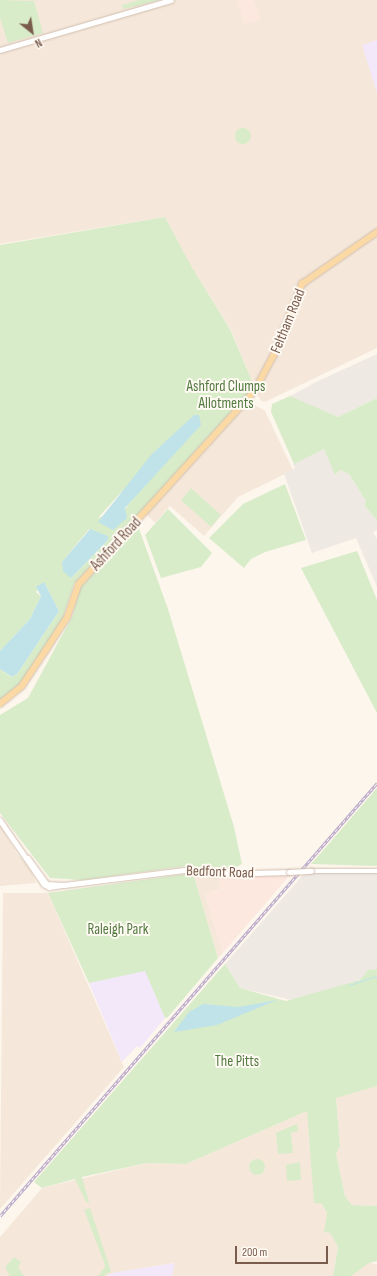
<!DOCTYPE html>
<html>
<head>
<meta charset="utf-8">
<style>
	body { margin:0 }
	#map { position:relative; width:377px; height:1276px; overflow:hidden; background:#fdf6ec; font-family:"Sofia Sans Condensed",sans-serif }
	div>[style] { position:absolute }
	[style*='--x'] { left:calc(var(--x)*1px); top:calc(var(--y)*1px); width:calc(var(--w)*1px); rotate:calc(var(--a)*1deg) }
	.residential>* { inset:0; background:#f5e8da }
	.commercial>* { inset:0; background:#fde8e0 }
	.industrial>* { inset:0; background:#efe9e4 }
	.education>* { inset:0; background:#f3e8fa }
	.green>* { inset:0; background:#d8ecc9 }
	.round { border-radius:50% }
	.water>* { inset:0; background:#bfe3e8 }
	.stream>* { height:1px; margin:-0.5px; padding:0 0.5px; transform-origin:0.5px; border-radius:0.5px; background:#bfe3e8 }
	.roads { filter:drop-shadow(0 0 1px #d1beb0) drop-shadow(0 0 1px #d1beb0) }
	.minor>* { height:4.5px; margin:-2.25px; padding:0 2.25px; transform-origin:2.25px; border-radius:2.25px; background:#fff }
	.major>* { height:5.5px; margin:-2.75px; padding:0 2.75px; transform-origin:2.75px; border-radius:2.75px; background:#fbd9a5 }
	.rail>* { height:2.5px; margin-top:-1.25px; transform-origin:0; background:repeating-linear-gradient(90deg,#fffaf3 0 3px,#b9a8c9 0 6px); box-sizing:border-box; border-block:1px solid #b9a8c9 }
	.bridges { filter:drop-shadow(0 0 1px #d1beb0) drop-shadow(0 0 1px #d1beb0) }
	.minor-bridge>* { height:4.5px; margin:-2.25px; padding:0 2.25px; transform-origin:2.25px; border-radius:2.25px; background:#fff }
	span { translate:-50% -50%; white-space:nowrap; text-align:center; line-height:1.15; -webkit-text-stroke:4px #fffaf3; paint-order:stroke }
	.street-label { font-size:15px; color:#7a5c4d }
	.park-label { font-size:15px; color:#537a41 }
	.north { position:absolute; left:12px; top:12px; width:40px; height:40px; -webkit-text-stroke:3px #fffaf3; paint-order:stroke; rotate:150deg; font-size:11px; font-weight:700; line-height:16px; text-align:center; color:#7a5c4d }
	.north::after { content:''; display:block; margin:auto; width:14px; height:18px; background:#7a5c4d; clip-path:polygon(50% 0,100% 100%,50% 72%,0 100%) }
	.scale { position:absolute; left:235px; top:1246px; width:93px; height:18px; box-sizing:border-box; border:2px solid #7a5c4d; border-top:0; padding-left:5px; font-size:12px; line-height:14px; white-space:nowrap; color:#7a5c4d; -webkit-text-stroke:3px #fffaf3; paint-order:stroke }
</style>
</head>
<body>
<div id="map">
	<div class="residential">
		<div style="clip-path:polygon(0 0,377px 0,377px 348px,265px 402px,260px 400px,230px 328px,190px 265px,165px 217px,0 244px)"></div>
		<div style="clip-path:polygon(249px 402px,265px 411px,293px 470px,238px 497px,204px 536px,170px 506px,155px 523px,146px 514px)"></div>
		<div style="clip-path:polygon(0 825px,17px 854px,30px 867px,36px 883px,0 886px)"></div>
		<div style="clip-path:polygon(193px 873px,217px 875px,221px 889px,205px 894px,223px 953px,218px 958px)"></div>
		<div style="clip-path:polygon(3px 893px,48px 893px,124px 1067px,0 1209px)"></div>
		<div style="clip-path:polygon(377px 1086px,377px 1206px,352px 1205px,345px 1196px,336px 1154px,340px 1146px,336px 1097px)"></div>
		<div style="clip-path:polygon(307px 1111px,322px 1204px,327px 1213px,327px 1226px,338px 1247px,333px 1276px,172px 1276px,174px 1263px,105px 1276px,0 1276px,0 1237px,42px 1188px,147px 1163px,186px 1164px)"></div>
		<div style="clip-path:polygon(369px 1262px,377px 1265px,377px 1276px,351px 1276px)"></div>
	</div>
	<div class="commercial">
		<div style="clip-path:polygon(237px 0,254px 0,260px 20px,244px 24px)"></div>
		<div style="clip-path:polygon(217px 875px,290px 875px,223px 953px,205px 894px,221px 889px)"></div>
	</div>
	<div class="industrial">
		<div style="clip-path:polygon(377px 354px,377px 398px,338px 417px,292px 399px,290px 396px,318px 381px)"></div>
		<div style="clip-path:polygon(324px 449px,336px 475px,340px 470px,349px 474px,366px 501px,364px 505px,377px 520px,377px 530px,373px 532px,377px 539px,377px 587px,356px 538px,312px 553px,284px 474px,295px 468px,293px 464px)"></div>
		<div style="clip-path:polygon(365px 870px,377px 872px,377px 969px,368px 970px,360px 980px,296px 1001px,240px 988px,225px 964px,304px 874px)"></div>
	</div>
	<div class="education">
		<div style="clip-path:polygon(377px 40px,377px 93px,362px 45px)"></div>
		<div style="clip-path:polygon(145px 970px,165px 1018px,140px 1048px,137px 1046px,122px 1062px,89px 983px)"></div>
		<div style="clip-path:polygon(175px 1263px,172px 1276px,105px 1276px,117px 1272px)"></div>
	</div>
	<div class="green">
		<div style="clip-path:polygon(0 0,34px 1px,43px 33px,8px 43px,0 18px)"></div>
		<div style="clip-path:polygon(139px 0,161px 0,123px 9px,122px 5px)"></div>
		<div class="round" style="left:235px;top:128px;width:16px;height:16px"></div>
		<div style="clip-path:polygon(evenodd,165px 217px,191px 266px,230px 329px,252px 381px,245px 384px,250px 394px,74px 584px,61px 623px,21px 684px,0 700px,0 669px,11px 677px,17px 674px,59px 611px,44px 582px,36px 592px,41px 596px,30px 619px,0 651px,0 245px,165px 217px,122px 491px,133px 499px,125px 509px,98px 518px,122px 491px,165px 217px,89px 529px,108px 540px,71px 578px,62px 562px,89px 529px)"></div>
		<div style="clip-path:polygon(290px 396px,338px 417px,377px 398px,377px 520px,364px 505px,366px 501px,349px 474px,340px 470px,335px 475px,324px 449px,294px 464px,271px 412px,272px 404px)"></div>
		<div style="clip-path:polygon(285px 484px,306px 540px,265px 552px,251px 559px,244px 568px,209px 538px,243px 504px)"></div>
		<div style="clip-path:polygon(191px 488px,221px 515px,211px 527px,181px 500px)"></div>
		<div style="clip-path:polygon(168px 509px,212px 553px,201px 567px,161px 578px,145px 535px)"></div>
		<div style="clip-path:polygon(138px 526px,168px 609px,234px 827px,242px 864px,231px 870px,187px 866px,83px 880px,50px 878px,0 813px,0 715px,28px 698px,72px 617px,80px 588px)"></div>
		<div style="clip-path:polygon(357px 551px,377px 600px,377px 713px,301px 568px)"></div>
		<div style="clip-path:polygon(377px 788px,377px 866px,311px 864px,327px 846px)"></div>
		<div style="clip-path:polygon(193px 873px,218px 958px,168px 1017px,165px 1018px,145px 971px,89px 983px,48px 893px)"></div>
		<div style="clip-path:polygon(225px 964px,240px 988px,286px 1001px,360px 980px,368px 970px,377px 969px,377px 1086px,336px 1098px,340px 1146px,336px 1154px,345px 1196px,352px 1205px,377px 1206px,377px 1261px,369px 1263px,351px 1276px,333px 1276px,338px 1247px,330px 1233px,324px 1232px,327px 1213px,322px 1204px,314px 1203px,307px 1111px,186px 1164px,147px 1163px,82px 1177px,89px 1202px,86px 1202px,75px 1179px,42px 1188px,34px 1182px)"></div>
		<div style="clip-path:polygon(297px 1124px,298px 1131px,291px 1133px,293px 1153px,278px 1154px,276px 1133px)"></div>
		<div class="round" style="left:249px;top:1159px;width:16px;height:16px"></div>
		<div style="clip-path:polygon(300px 1162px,301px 1180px,287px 1181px,286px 1165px)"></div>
		<div style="clip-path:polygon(90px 1208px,111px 1271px,104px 1276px,98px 1276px,105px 1267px,104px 1262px,84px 1210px)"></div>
		<div style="clip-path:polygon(14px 1257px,21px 1262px,18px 1267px,24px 1276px,10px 1276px,5px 1267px)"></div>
	</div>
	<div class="water">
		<div style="clip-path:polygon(194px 415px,199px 415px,201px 425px,125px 508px,127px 518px,113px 530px,98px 522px,151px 455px)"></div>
		<div style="clip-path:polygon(90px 529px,108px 536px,108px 540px,71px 578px,63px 571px,62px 562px)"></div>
		<div style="clip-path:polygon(44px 582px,59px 611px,17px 674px,12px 677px,0 669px,0 651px,30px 619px,41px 596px,36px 587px)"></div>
		<div style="clip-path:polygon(277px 1000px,217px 1025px,174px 1032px,189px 1012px,203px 1004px,238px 1007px)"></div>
	</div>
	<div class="stream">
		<div style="--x:349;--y:985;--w:29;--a:-18"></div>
	</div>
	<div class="roads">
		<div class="minor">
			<div style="--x:0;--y:50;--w:178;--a:-16.3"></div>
			<div style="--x:0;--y:820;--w:78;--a:55.5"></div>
			<div style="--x:44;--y:884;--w:6;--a:31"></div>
			<div style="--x:49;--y:887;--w:15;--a:-8"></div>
			<div style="--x:28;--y:858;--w:32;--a:54"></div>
			<div style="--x:47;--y:884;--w:17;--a:3"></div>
			<div style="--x:64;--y:885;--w:121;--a:-7.1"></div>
			<div style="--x:184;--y:870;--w:36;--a:6"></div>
			<div style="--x:220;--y:874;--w:69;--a:-1.7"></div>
			<div style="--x:311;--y:871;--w:66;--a:0"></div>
		</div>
		<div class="major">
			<div style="--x:0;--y:704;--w:28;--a:-39"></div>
			<div style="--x:22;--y:686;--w:43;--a:-56.3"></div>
			<div style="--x:46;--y:650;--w:38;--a:-57"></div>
			<div style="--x:67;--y:618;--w:36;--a:-71"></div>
			<div style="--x:79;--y:584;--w:260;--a:-47.7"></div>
			<div style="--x:254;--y:392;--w:40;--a:-62"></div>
			<div style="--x:273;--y:357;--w:79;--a:-68.3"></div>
			<div style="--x:302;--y:284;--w:91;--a:-34.7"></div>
		</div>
	</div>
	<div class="rail">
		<div style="--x:0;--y:1216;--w:574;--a:-48.95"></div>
	</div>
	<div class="bridges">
		<div class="minor-bridge">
			<div style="--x:289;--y:872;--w:22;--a:-3"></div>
		</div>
	</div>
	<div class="street-label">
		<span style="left:288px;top:321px;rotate:-68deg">Feltham Road</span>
		<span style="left:116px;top:544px;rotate:-47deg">Ashford Road</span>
		<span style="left:220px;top:872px;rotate:2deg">Bedfont Road</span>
	</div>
	<div class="park-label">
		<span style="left:226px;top:395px">Ashford Clumps<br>Allotments</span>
		<span style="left:118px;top:930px">Raleigh Park</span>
		<span style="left:237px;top:1062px">The Pitts</span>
	</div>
	<div class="north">N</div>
	<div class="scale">200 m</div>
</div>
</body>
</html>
